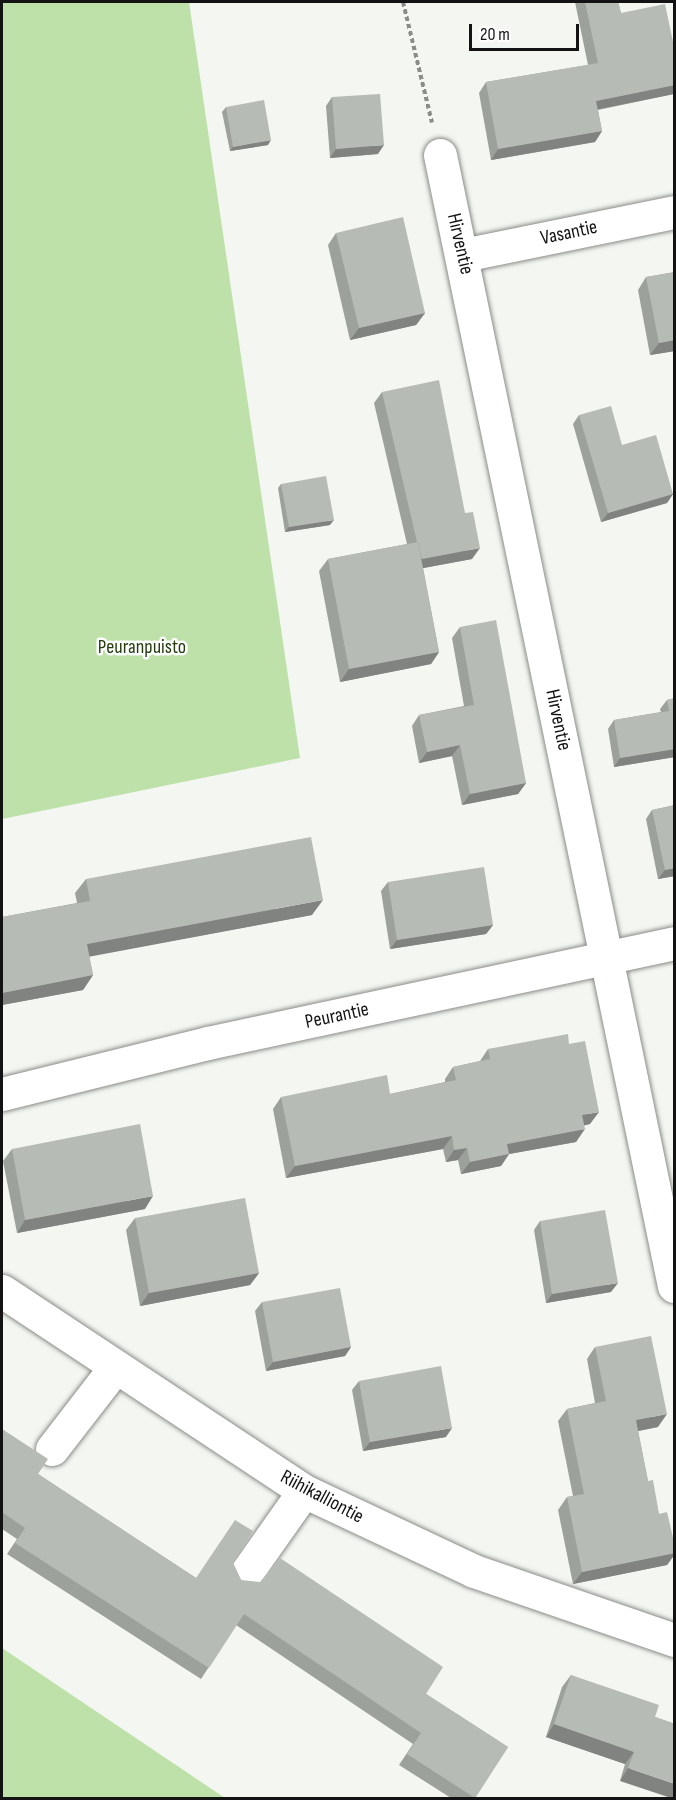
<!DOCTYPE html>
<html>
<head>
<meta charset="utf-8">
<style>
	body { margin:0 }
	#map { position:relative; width:676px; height:1800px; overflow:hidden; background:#f3f6f1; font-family:"Sofia Sans Condensed",sans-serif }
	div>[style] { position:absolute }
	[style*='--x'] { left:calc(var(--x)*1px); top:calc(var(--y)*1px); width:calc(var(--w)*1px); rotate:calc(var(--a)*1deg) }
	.green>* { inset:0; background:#bee1aa }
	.path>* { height:4px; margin-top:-2px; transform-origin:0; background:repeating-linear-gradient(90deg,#8a8c89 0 4.5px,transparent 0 7.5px) }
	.roads { filter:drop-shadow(0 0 2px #8a8d88) drop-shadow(0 0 2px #8a8d88) }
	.minor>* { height:33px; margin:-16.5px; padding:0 16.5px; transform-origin:16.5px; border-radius:16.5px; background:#fff }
	.wall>* { inset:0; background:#9da19c }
	.shaded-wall>* { inset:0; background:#80837f }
	.building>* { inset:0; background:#b7bbb5 }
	span { translate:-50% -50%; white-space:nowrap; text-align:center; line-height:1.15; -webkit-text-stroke:5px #fff; paint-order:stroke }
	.street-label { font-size:20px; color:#121312 }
	.park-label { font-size:20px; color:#233d10 }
	.frame { position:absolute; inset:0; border:3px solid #121312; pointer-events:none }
	.scale { position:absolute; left:469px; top:24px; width:110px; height:27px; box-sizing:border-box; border:3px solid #121312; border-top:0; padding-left:8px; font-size:18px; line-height:21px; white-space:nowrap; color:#121312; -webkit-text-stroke:4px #fff; paint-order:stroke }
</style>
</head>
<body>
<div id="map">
	<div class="green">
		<div style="clip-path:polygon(2px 2px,189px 2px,300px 758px,2px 819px)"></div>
		<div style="clip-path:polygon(2px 1648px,225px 1798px,2px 1798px)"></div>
	</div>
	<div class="path">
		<div style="--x:403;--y:2;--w:124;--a:76.5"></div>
	</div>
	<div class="roads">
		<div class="minor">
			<div style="--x:440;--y:155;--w:1155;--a:78.31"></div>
			<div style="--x:463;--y:255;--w:215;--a:-11.5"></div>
			<div style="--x:2;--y:1094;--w:212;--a:-13.9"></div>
			<div style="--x:208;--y:1043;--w:477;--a:-12.1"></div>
			<div style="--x:2;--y:1291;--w:362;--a:33.5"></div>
			<div style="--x:304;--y:1491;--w:188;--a:25.2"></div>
			<div style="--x:474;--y:1571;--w:212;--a:19"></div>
			<div style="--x:52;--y:1449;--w:100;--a:-52.3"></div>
			<div style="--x:244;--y:1576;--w:104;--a:-54.8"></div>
		</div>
	</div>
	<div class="wall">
		<div style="clip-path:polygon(575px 2px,618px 2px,621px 13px,675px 51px,675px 93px,674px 94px,598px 110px,602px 131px,595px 142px,491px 160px,479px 93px,486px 82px,588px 65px)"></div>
		<div style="clip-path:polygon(332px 97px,378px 154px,330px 158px,326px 106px)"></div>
		<div style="clip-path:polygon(226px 107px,268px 145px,230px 151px,222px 112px)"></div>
		<div style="clip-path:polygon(336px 233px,425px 313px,416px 325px,350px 340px,328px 245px)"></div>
		<div style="clip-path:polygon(675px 272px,675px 351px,650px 355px,638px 290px,646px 277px)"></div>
		<div style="clip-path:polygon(382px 392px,472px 559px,423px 568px,439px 652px,431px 664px,340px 682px,319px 571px,328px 559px,407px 544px,374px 403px)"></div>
		<div style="clip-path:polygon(579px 415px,622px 445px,673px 494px,667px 503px,601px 522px,573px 424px)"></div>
		<div style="clip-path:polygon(281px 484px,330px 525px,285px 532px,278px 488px)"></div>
		<div style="clip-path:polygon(460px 627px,526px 783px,518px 794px,462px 805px,452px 756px,419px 763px,412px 726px,419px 715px,464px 706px,452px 638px)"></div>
		<div style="clip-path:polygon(675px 698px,675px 757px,614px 767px,608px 729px,614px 720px,661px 712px,660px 709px,667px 700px)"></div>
		<div style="clip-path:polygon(675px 805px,675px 876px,658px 879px,646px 819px,652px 810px)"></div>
		<div style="clip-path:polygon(86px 879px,312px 915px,89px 956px,93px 975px,83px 990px,2px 1005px,2px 917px,77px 903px,75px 893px)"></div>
		<div style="clip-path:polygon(388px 882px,493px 925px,486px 934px,390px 949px,381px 891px)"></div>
		<div style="clip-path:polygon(569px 1044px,590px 1124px,584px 1125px,576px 1142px,509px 1154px,501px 1166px,461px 1174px,458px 1160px,446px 1162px,443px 1149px,286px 1178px,273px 1109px,281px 1097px,390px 1094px,445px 1082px,445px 1079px,453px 1067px,480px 1061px,488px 1049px)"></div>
		<div style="clip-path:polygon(12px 1149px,145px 1209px,17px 1233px,3px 1161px)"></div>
		<div style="clip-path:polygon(135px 1218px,259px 1273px,250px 1285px,140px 1306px,126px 1230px)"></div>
		<div style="clip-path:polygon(540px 1221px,611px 1292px,546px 1303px,534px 1230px)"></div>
		<div style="clip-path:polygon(262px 1302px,351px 1347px,345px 1356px,266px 1371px,255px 1311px)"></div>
		<div style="clip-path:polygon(595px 1347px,658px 1427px,638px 1431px,648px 1481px,659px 1514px,675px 1546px,675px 1554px,667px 1565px,573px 1584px,558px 1510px,567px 1497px,573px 1496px,558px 1421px,567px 1409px,595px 1403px,587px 1359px)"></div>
		<div style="clip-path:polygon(359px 1381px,446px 1437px,363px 1451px,352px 1390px)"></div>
		<div style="clip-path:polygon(2px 1429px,38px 1474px,196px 1578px,233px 1563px,241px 1580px,426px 1694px,508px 1747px,475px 1798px,451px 1798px,399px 1765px,413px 1744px,236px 1625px,201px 1679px,7px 1554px,17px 1539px,2px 1529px)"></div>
		<div style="clip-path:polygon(571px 1675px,655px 1717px,675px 1724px,620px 1781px,625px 1764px,546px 1737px,562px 1687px)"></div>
	</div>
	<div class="shaded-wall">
		<div style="clip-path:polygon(675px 85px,675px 93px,674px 94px,589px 111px,596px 101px)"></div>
		<div style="clip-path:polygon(602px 131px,595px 142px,491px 160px,498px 149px)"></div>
		<div style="clip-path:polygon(271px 140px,268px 145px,230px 151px,233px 147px)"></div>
		<div style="clip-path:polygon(384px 145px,378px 154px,330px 158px,336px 149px)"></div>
		<div style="clip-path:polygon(425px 313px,416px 325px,350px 340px,359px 328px)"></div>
		<div style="clip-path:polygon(675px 340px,675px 351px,650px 355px,659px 343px)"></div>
		<div style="clip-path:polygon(673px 494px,667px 503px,601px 522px,608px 513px)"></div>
		<div style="clip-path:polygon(334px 520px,330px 525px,285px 532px,289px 527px)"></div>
		<div style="clip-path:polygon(480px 548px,472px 559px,413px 570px,421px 559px)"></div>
		<div style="clip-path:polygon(439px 652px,431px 664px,340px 682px,349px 669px)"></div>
		<div style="clip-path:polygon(460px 745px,452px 756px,419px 763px,427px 752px)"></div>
		<div style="clip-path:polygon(675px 749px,675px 757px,614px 767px,620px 758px)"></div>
		<div style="clip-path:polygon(526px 783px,518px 794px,462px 805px,470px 794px)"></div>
		<div style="clip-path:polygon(675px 868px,675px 876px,658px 879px,665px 870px)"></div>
		<div style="clip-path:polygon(323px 900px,312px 915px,77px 959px,87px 944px)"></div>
		<div style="clip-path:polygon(493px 925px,486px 934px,390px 949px,397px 940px)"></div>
		<div style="clip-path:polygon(93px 975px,83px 990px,2px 1005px,2px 993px)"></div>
		<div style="clip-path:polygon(599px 1112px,590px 1124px,574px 1128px,582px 1115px)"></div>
		<div style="clip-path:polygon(585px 1129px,576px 1142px,509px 1154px,501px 1166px,461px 1174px,470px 1162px,507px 1144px)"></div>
		<div style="clip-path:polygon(452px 1136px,443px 1149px,286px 1178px,295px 1166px)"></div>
		<div style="clip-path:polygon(467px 1148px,458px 1160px,446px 1162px,454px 1150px)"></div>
		<div style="clip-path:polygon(153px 1196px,145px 1209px,17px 1233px,25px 1220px)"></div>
		<div style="clip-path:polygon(259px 1273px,250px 1285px,140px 1306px,149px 1293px)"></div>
		<div style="clip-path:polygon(618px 1283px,611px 1292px,546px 1303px,552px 1294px)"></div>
		<div style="clip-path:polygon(351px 1347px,345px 1356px,266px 1371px,273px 1362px)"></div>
		<div style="clip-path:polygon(667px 1414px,658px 1427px,628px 1433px,636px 1420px)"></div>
		<div style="clip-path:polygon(452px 1428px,446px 1437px,363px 1451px,370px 1442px)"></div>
		<div style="clip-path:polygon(675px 1553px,675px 1554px,667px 1565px,573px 1584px,582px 1572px)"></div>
		<div style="clip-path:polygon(554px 1724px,634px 1752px,625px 1764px,546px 1737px)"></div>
		<div style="clip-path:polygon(628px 1768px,675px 1784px,675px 1798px,671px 1798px,620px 1781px)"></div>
	</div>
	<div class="building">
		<div style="clip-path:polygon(585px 2px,618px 2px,621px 13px,665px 4px,675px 51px,675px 85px,596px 101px,602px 131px,498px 149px,486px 82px,598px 63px)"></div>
		<div style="clip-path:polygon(380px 94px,384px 145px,336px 149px,332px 97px)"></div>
		<div style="clip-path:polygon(264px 100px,271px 140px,233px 147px,226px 107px)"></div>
		<div style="clip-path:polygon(403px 217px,425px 313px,359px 328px,336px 233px)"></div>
		<div style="clip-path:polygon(675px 272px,675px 340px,659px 343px,646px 277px)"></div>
		<div style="clip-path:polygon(439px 380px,465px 513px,473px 512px,480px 548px,422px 559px,418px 542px,417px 542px,382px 392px)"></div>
		<div style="clip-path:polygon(611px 406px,622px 445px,656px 435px,673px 494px,608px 513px,579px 415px)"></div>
		<div style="clip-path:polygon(326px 476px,334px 520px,289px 527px,281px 484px)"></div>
		<div style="clip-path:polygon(418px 542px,439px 652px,349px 669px,328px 559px)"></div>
		<div style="clip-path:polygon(496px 620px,526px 783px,470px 794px,460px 745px,427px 752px,419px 715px,474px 705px,460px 627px)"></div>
		<div style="clip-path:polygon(675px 698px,675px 749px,620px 758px,614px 720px,669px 711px,667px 700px)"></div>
		<div style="clip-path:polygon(675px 805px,675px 868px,665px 870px,652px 810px)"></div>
		<div style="clip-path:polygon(311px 837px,323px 900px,87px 944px,93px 975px,2px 993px,2px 917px,90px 901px,86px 879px)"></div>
		<div style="clip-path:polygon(484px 867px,493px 925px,397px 940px,388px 882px)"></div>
		<div style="clip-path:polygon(568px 1034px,569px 1044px,585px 1041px,599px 1112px,582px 1115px,585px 1129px,507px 1144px,509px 1154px,470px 1162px,467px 1148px,454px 1150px,452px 1136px,295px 1166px,281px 1097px,387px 1075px,390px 1094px,456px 1080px,453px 1067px,490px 1059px,488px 1049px)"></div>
		<div style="clip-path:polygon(140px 1124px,153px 1196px,25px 1220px,12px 1149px)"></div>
		<div style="clip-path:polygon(245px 1198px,259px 1273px,149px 1293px,135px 1218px)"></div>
		<div style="clip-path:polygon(605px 1210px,618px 1283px,552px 1294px,540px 1221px)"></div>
		<div style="clip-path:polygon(340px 1288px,351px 1347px,273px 1362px,262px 1302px)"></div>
		<div style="clip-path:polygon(651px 1336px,667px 1414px,636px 1420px,648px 1481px,653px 1480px,659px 1514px,667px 1512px,675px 1546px,675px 1553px,582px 1572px,567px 1497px,584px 1494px,567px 1409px,606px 1401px,595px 1347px)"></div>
		<div style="clip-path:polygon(441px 1366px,452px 1428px,370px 1442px,359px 1381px)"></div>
		<div style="clip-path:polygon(2px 1429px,48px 1459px,38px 1474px,196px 1578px,235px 1520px,253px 1531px,233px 1563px,241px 1580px,260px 1582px,280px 1558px,443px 1667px,426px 1694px,508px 1747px,475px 1798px,407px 1754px,421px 1733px,244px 1614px,209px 1668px,15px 1543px,25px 1528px,2px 1512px)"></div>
		<div style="clip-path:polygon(571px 1675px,659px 1705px,655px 1717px,675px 1724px,675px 1784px,628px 1768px,634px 1752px,554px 1724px)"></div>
	</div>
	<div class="street-label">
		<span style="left:569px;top:233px;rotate:-12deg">Vasantie</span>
		<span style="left:460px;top:244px;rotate:77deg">Hirventie</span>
		<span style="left:558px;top:720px;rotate:78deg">Hirventie</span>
		<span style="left:337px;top:1016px;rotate:-12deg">Peurantie</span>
		<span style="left:322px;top:1497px;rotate:28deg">Riihikalliontie</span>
	</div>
	<div class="park-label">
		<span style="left:142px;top:647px">Peuranpuisto</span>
	</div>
	<div class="frame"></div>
	<div class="scale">20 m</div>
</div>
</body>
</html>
